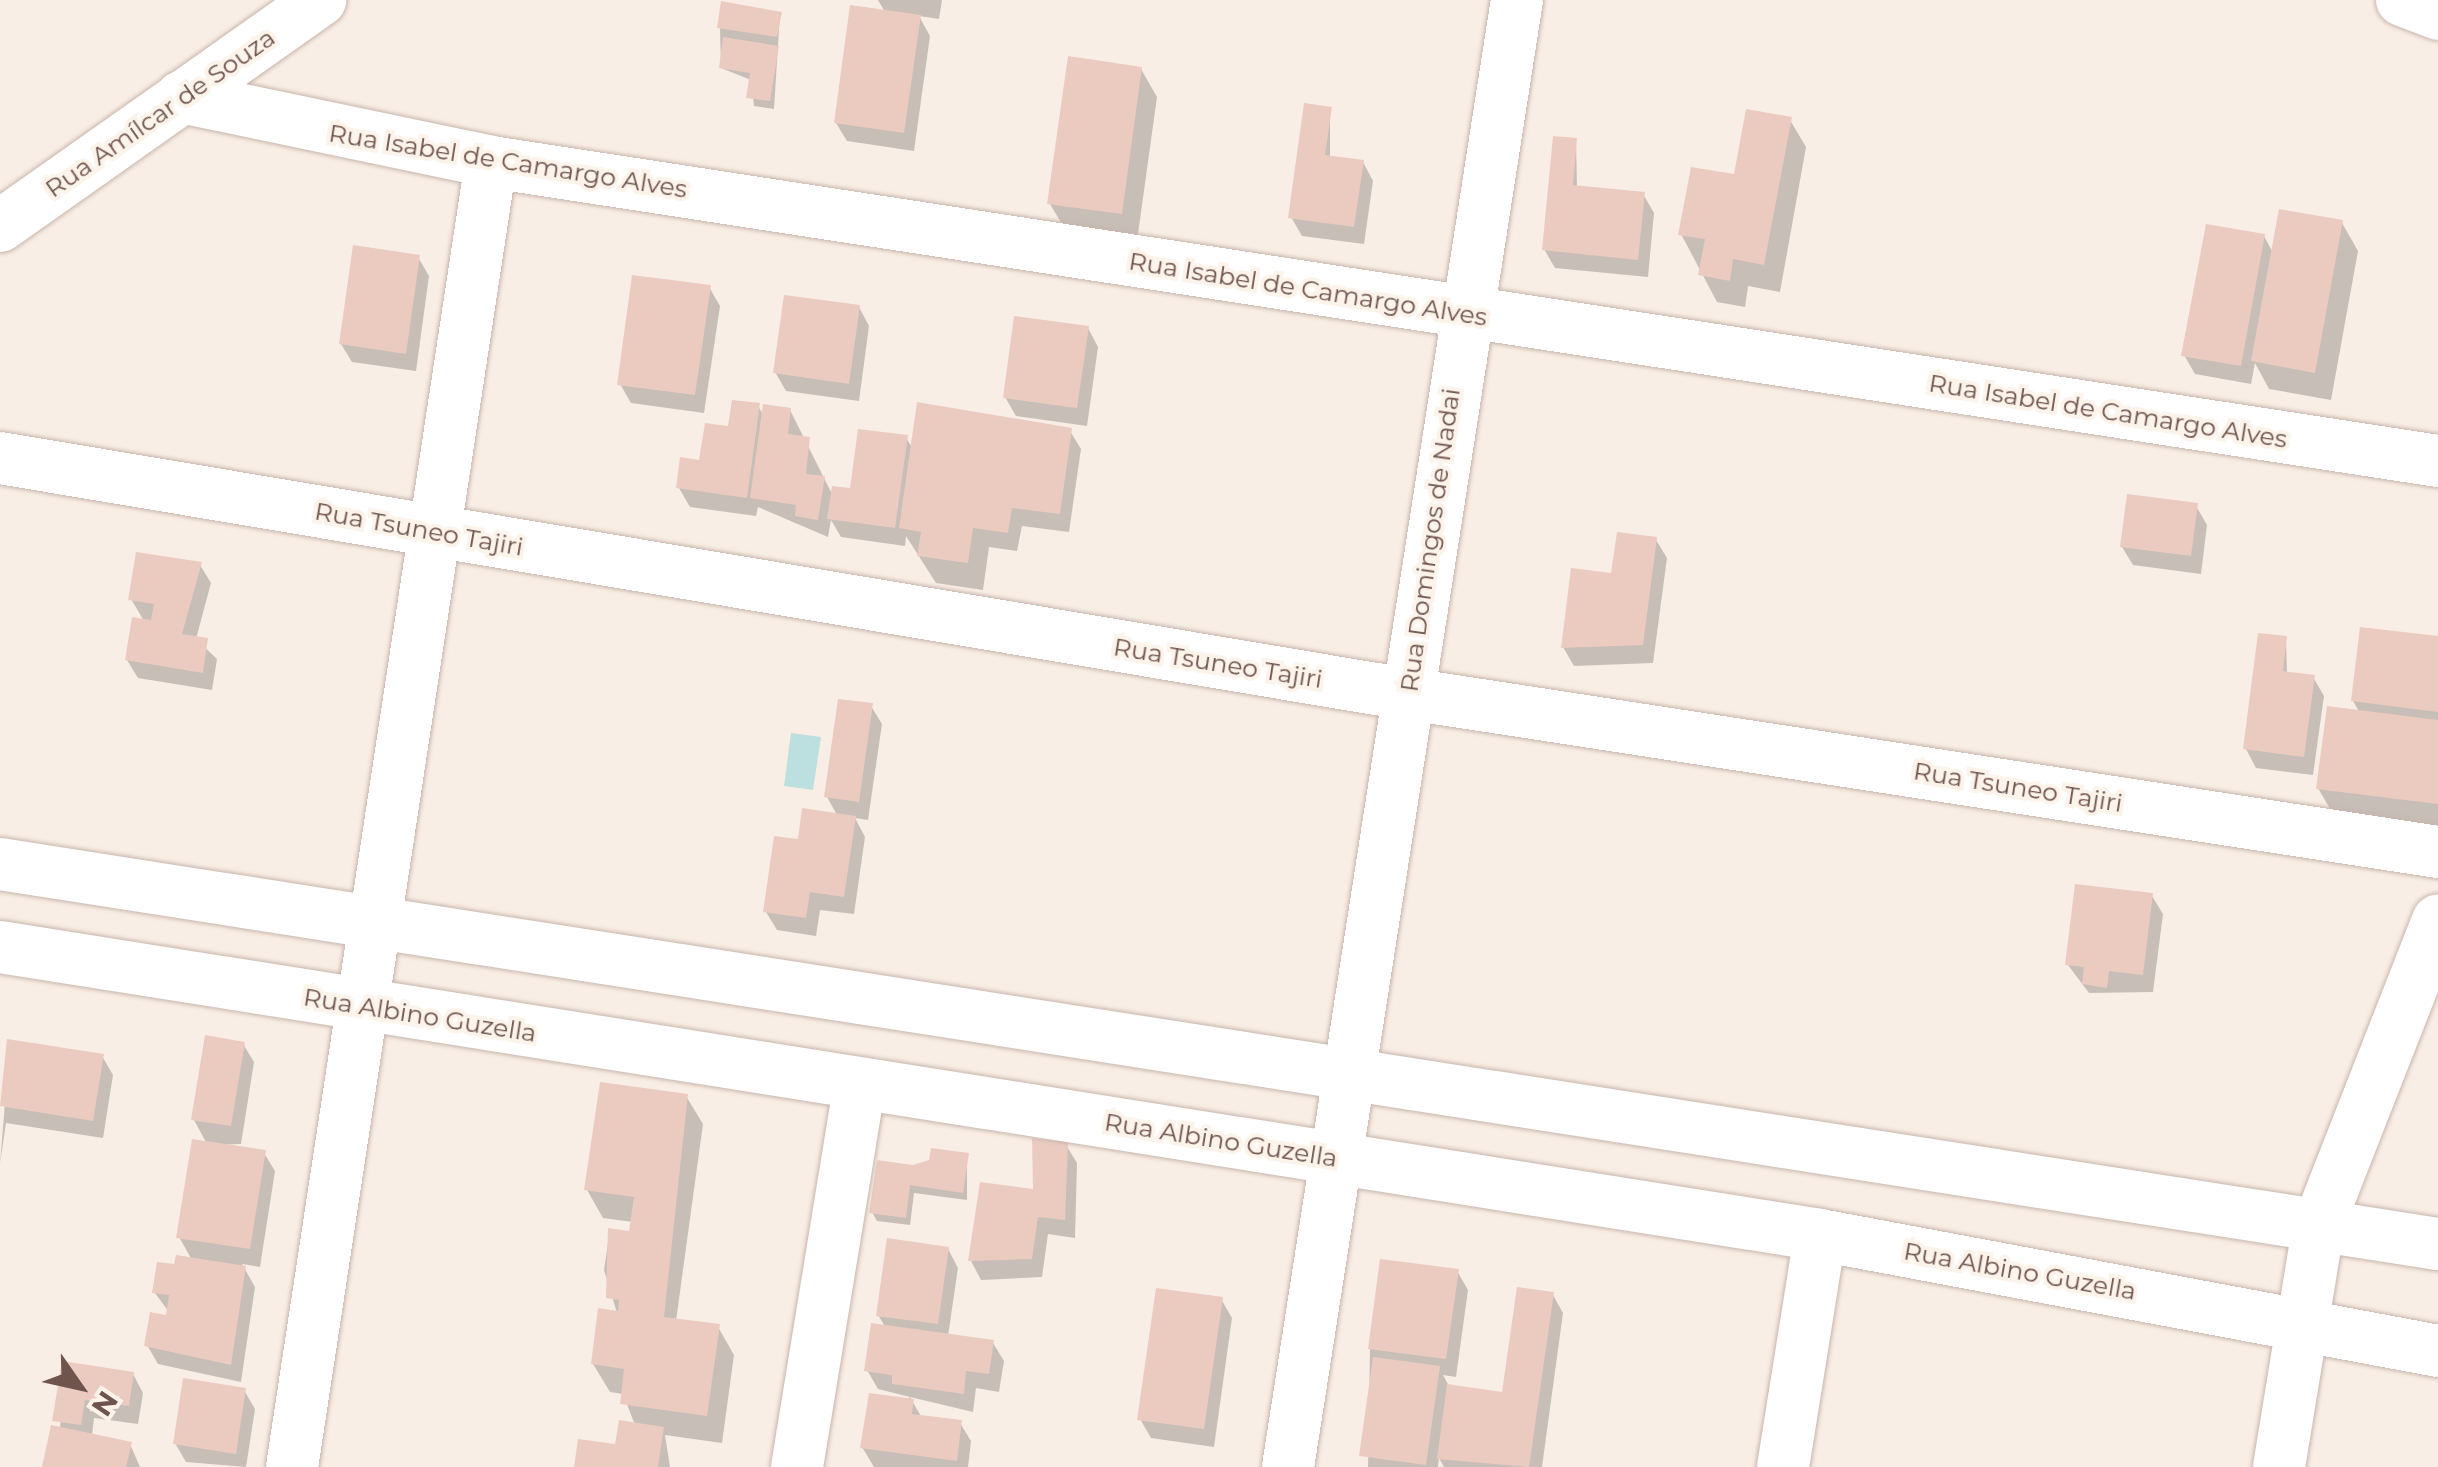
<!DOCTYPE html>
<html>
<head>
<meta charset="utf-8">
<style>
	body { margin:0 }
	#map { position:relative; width:2438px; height:1467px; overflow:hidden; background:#f9eee5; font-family:Montserrat,sans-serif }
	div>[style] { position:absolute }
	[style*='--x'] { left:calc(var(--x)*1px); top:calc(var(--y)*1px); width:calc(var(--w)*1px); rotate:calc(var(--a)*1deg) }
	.water>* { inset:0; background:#bcdfe0 }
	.shadow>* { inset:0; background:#0003 }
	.building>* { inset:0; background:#ebcbc0 }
	.roads { filter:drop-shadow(0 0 2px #c8b5ac) drop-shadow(0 0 2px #c8b5ac) }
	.minor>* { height:52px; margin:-26px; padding:0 26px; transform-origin:26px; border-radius:26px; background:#fff }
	span { translate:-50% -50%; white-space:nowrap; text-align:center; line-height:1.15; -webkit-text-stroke:8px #fcf3ea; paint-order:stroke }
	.street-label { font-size:25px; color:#6e544d }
	.north { position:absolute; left:30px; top:1337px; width:100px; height:100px; -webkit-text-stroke:8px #fcf3ea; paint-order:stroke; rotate:124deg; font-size:28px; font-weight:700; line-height:40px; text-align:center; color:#6e544d }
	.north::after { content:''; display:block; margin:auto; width:35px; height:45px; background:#6e544d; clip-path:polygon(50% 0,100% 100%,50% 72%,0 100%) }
</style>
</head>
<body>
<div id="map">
	<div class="water">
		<div style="clip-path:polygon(791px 733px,821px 737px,813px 790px,784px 786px)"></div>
	</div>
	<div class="shadow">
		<div style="clip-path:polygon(878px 0,942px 0,939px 19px,919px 16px,930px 36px,914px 151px,847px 141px,836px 123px,885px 12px)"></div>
		<div style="clip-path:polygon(780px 14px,774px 109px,754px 106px,751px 80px,721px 68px,720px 28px)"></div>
		<div style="clip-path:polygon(1141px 69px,1157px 97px,1137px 241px,1066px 231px,1050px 204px)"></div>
		<div style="clip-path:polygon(1330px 109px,1330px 158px,1363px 162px,1373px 181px,1364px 244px,1302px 236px,1291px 217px)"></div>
		<div style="clip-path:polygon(1790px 120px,1806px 147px,1780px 292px,1748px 286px,1745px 307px,1717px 302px,1681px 234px)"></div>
		<div style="clip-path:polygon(1576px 140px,1577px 188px,1643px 194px,1654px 213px,1648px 277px,1555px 268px,1544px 249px)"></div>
		<div style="clip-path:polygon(2342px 223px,2358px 251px,2331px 400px,2269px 389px,2255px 363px,2251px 384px,2195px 374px,2184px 355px,2264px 236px,2273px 253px)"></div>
		<div style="clip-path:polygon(418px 257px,429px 276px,416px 371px,352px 362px,341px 344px)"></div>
		<div style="clip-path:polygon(709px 287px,720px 306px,704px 413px,631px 403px,620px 384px)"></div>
		<div style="clip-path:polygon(859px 307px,869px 326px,859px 401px,786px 391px,775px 372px)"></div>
		<div style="clip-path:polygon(1088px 328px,1098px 347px,1087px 426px,1016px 416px,1005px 397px)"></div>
		<div style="clip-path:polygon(758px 406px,764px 416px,790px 410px,833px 496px,852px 491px,906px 438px,913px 449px,1070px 431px,1081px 449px,1069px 532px,1022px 526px,1017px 551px,989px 547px,983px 590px,936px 583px,906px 536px,905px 546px,841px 537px,831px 520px,828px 537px,758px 507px,756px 516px,690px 507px,679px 488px)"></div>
		<div style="clip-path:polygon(2196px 506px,2207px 525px,2201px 574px,2133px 565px,2122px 547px)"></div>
		<div style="clip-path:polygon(1656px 540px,1667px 558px,1653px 663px,1574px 666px,1563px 647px,1614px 576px)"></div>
		<div style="clip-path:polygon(200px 565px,211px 583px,196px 639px,217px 659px,212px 690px,138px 678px,127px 660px,144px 621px,131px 599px)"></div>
		<div style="clip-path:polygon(2286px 638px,2287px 674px,2313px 677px,2324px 696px,2313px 775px,2256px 768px,2246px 749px)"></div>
		<div style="clip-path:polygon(2438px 639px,2438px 829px,2334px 816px,2318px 788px,2360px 713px,2353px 701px)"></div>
		<div style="clip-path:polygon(871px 706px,882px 724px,868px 820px,855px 818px,865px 837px,854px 914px,820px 910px,816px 936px,777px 930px,766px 912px,800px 842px,837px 815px,827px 797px)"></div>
		<div style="clip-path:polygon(2152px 896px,2163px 914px,2153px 992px,2089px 993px,2068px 965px)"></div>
		<div style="clip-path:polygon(10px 1042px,102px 1056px,113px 1075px,103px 1138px,6px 1123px,0 1164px)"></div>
		<div style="clip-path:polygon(243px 1044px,254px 1062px,241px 1144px,215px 1145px,264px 1153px,275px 1171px,260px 1267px,242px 1264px,255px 1287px,241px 1382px,158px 1364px,147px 1345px,169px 1312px,155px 1293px,192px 1260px,179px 1237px,207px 1144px,194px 1120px)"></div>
		<div style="clip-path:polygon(686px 1096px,703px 1124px,676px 1321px,718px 1327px,734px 1355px,722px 1443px,665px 1435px,670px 1467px,576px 1467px,617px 1446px,635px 1425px,623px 1394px,610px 1392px,593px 1364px,617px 1313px,604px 1270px,610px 1230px,631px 1234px,633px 1222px,603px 1218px,587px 1190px)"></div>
		<div style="clip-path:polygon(1034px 1140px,1066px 1145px,1077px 1163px,1075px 1238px,1048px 1234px,1042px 1277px,981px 1280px,971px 1261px,1033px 1192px)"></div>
		<div style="clip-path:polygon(967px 1155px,967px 1200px,914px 1193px,910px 1225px,877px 1221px,872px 1212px,913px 1168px)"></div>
		<div style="clip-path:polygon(948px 1249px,958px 1268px,948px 1336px,993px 1343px,1004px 1361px,999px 1392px,976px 1388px,973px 1412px,910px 1397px,922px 1418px,960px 1423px,971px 1441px,968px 1467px,874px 1467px,862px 1447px,910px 1397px,878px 1389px,867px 1370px,886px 1328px,878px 1315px)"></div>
		<div style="clip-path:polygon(1457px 1271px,1468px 1290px,1456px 1377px,1443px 1375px,1449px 1386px,1504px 1395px,1553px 1295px,1563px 1313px,1542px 1467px,1444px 1467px,1439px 1458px,1438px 1467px,1368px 1467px,1370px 1348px)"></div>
		<div style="clip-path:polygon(1221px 1299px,1232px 1318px,1214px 1447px,1151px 1438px,1140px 1419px)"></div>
		<div style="clip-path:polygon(64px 1364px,133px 1374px,143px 1393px,138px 1424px,94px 1418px,92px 1436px,130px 1444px,140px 1467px,46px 1467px,60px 1430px)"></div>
		<div style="clip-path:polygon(244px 1390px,255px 1409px,246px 1467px,186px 1462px,175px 1443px)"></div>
	</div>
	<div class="building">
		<div style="clip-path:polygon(721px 1px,782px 12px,777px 37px,717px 28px)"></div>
		<div style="clip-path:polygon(850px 5px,921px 15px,904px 133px,834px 123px)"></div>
		<div style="clip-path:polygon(723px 37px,779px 46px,770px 101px,746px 98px,750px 73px,719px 68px)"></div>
		<div style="clip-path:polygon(1068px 56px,1142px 67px,1122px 214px,1047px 204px)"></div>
		<div style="clip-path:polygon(1304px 103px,1332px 107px,1325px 155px,1364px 160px,1354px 227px,1288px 218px)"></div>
		<div style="clip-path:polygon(1746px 109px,1792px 117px,1764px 265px,1733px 259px,1730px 281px,1698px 275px,1705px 239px,1678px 235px,1691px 167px,1734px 174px)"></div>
		<div style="clip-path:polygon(1553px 136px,1577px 138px,1573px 185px,1645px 192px,1638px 260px,1542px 250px)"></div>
		<div style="clip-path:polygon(2279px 209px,2343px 220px,2315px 373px,2251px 361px)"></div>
		<div style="clip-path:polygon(2206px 224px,2265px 234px,2241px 366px,2181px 356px)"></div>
		<div style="clip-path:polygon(353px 245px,420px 255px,406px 354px,339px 344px)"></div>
		<div style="clip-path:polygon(632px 275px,711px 285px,695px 395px,617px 385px)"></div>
		<div style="clip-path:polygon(784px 295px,860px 305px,849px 384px,773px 373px)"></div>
		<div style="clip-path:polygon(1014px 316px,1089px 326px,1077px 408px,1003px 398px)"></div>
		<div style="clip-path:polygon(732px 400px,760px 403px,747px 498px,676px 488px,680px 457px,699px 460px,705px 423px,728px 426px)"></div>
		<div style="clip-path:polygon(917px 402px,1072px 428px,1060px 514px,1012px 508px,1008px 533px,973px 528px,968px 563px,917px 556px,921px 532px,899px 528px)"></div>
		<div style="clip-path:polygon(763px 404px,791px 408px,788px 434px,810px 437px,806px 474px,825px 476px,818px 520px,795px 516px,796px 505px,750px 498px)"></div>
		<div style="clip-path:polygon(858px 429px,908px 435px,895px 528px,827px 519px,832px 486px,850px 488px)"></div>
		<div style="clip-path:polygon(2127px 494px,2198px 503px,2191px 556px,2120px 547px)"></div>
		<div style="clip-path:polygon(1617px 532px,1657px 537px,1643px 645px,1561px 648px,1571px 568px,1611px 573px)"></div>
		<div style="clip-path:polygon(136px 552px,202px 562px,182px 634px,208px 638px,203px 673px,125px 660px,132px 617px,151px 620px,154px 604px,128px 600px)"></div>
		<div style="clip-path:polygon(2360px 627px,2438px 636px,2438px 712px,2351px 701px)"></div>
		<div style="clip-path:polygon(2258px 633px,2287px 636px,2283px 671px,2315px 675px,2304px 757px,2243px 749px)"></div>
		<div style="clip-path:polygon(838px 699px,873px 703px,859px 802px,824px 797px)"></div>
		<div style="clip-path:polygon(2327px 706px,2438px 720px,2438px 804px,2316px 789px)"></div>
		<div style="clip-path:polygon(802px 808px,856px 816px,844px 897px,810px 892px,806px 918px,763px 912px,774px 836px,798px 839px)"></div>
		<div style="clip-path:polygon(2075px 884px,2153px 893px,2143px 975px,2109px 971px,2107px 988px,2082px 984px,2084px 967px,2065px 965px)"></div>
		<div style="clip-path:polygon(205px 1035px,245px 1042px,231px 1126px,191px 1120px)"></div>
		<div style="clip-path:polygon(7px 1039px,104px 1054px,93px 1121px,0 1106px)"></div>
		<div style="clip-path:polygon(600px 1082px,688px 1094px,664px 1317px,720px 1324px,707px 1416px,620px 1404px,624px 1369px,591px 1364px,598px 1308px,618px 1311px,619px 1300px,606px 1298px,608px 1228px,629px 1231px,634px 1197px,584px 1190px)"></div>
		<div style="clip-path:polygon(1032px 1138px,1068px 1142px,1065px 1220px,1038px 1217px,1032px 1259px,968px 1261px,980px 1182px,1033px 1189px)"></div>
		<div style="clip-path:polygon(192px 1139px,266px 1150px,250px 1249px,176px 1238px)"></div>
		<div style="clip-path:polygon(931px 1148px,969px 1153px,963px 1193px,910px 1185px,906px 1218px,869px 1213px,877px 1160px,913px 1165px,929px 1160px)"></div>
		<div style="clip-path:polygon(887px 1238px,949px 1247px,938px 1324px,876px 1316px)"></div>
		<div style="clip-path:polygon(176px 1255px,246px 1266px,231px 1365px,144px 1346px,150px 1312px,166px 1315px,169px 1295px,152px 1293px,157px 1262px,174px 1264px)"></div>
		<div style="clip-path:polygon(1380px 1259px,1459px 1269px,1446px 1359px,1368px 1349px)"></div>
		<div style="clip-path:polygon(1517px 1287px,1554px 1292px,1529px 1467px,1437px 1459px,1447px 1384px,1502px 1392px)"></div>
		<div style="clip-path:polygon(1156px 1288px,1223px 1297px,1204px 1429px,1137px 1420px)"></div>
		<div style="clip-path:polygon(871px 1323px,994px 1340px,989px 1374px,966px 1371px,964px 1394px,892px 1384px,892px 1375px,864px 1371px)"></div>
		<div style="clip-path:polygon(1373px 1357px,1440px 1366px,1426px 1465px,1359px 1456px)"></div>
		<div style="clip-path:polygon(62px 1361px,134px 1372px,129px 1406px,85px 1400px,81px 1425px,52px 1421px)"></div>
		<div style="clip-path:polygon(183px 1378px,246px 1388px,236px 1454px,173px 1444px)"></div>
		<div style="clip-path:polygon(869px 1393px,914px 1399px,912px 1414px,962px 1420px,957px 1461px,860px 1448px)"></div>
		<div style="clip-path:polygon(619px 1420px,664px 1427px,658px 1467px,574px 1467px,578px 1439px,615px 1444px)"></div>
		<div style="clip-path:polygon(51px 1425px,132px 1442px,126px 1467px,42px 1467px)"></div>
	</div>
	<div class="roads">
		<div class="minor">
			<div style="--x:2402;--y:0;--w:39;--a:21"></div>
			<div style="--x:181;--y:97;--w:317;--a:11.8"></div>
			<div style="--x:491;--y:162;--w:1970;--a:8.73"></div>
			<div style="--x:0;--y:226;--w:392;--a:-35.2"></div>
			<div style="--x:0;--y:458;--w:1389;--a:9.53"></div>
			<div style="--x:1370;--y:688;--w:1081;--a:8.73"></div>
			<div style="--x:0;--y:864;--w:2467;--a:8.86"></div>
			<div style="--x:0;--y:947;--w:1843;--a:8.99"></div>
			<div style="--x:1820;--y:1235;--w:629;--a:10.63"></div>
			<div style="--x:292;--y:1467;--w:1320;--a:-81.33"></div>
			<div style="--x:797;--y:1467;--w:388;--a:-80.7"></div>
			<div style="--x:1288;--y:1467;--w:1485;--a:-81.13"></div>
			<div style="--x:1783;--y:1467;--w:235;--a:-80.9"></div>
			<div style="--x:2279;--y:1467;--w:246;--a:-80.7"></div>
			<div style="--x:2319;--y:1224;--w:326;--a:-68.6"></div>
		</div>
	</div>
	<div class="street-label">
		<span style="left:160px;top:113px;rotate:-35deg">Rua Amílcar de Souza</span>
		<span style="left:508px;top:161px;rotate:9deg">Rua Isabel de Camargo Alves</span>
		<span style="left:1308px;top:289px;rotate:9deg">Rua Isabel de Camargo Alves</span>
		<span style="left:2108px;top:411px;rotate:9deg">Rua Isabel de Camargo Alves</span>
		<span style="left:419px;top:529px;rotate:10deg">Rua Tsuneo Tajiri</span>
		<span style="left:1430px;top:540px;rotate:-82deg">Rua Domingos de Nadai</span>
		<span style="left:1218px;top:663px;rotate:9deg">Rua Tsuneo Tajiri</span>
		<span style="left:2018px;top:787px;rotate:9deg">Rua Tsuneo Tajiri</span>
		<span style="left:420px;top:1015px;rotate:9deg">Rua Albino Guzella</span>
		<span style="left:1221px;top:1140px;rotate:9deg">Rua Albino Guzella</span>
		<span style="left:2020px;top:1271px;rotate:10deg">Rua Albino Guzella</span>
	</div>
	<div class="north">N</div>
</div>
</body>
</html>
